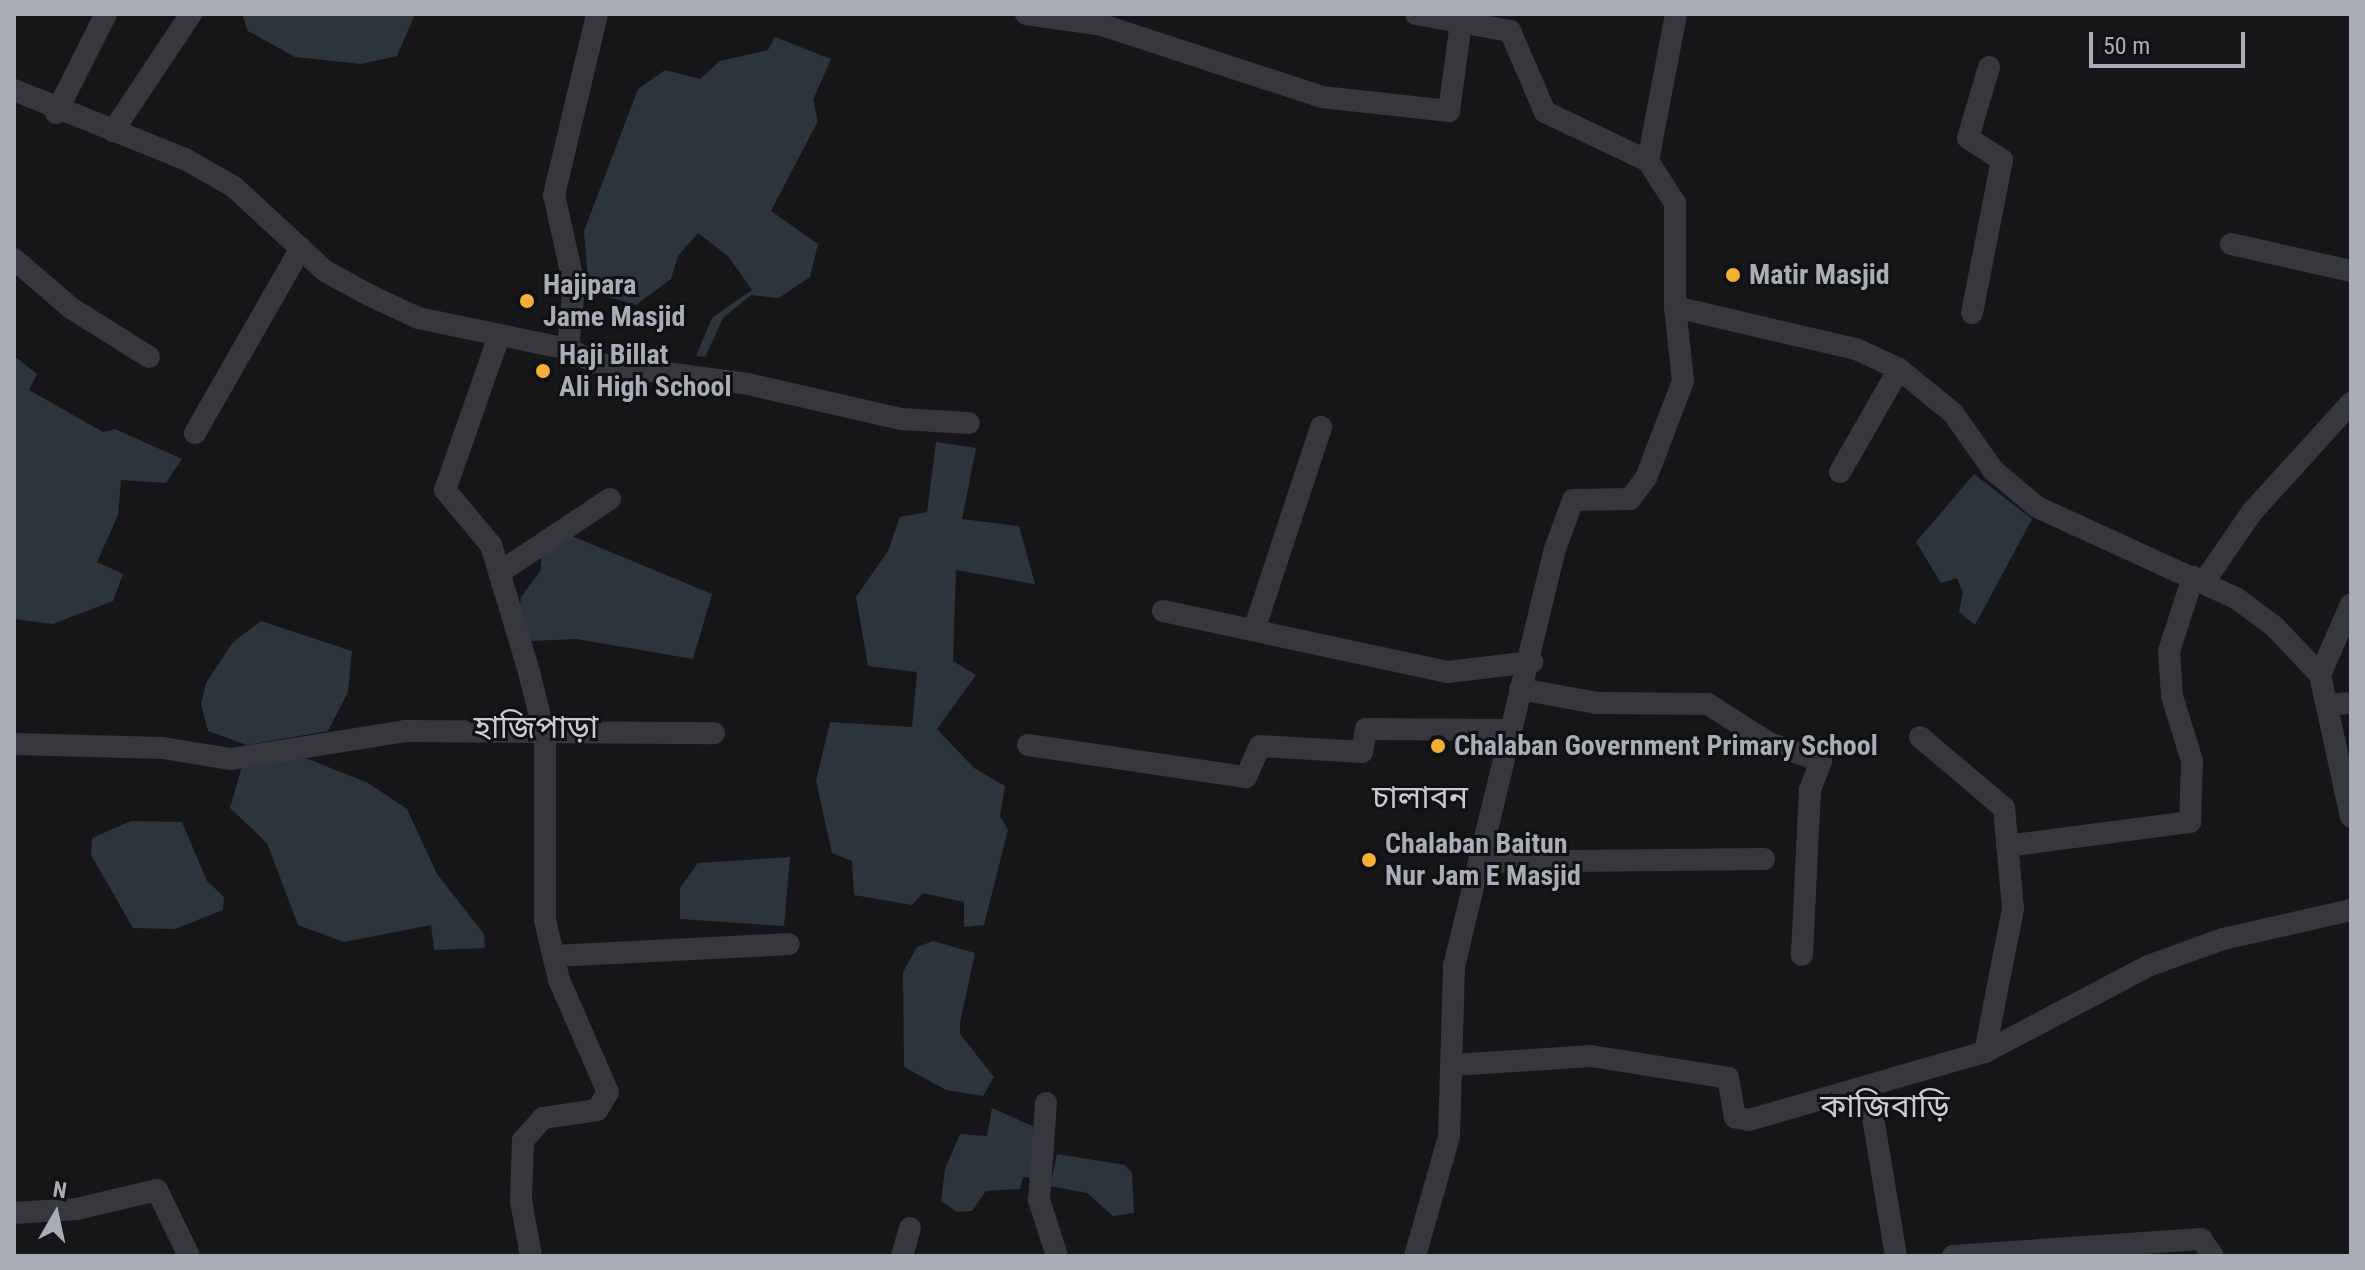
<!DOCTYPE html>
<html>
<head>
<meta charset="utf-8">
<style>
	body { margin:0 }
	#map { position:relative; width:2365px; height:1270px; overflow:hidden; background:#161618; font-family:"Roboto Condensed","Noto Sans Bengali",sans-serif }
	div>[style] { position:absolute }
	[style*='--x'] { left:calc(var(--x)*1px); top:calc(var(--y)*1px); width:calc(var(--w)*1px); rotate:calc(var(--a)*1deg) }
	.water>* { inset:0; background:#2c353c }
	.minor>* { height:22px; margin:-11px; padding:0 11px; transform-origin:11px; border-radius:11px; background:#37383d }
	.dots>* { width:22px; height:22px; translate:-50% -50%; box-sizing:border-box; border:4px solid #111113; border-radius:50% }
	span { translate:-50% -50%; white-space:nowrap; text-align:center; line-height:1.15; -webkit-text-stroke:6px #111113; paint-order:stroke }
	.poi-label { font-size:28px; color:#a8adb8; font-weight:700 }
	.left { translate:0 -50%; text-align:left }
	.quarter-label { font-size:32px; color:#c9ccd4 }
	.frame { position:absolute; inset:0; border:16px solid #a8adb8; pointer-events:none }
	.north { position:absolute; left:16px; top:1174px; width:80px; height:80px; -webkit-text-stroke:6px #111113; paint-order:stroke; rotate:9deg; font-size:22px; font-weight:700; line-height:32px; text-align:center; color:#a8adb8 }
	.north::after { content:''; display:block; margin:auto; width:28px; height:36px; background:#a8adb8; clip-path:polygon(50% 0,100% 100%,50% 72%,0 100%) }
	.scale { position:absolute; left:2089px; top:32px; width:156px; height:36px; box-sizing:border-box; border:4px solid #a8adb8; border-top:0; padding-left:10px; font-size:24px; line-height:28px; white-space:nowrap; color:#a8adb8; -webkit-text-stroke:6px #111113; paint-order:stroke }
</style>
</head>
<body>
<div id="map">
	<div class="water">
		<div style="clip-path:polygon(415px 14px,397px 56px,361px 64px,295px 57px,248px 31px,243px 16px)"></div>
		<div style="clip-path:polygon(775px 37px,831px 59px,813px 100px,818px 121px,771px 211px,818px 244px,810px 277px,779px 298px,751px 295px,723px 318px,705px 357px,696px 356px,712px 318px,752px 290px,728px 256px,698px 233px,678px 256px,671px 279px,636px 305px,589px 291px,584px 231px,638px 89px,665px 70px,700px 79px,720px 61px,768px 50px)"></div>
		<div style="clip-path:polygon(14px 356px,37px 374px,29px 390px,103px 432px,115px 429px,182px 459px,166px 483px,121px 480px,118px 515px,97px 562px,123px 574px,113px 601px,53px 624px,14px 619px)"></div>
		<div style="clip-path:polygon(936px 442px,976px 448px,962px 519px,1019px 526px,1035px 584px,956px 570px,953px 661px,976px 675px,937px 729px,974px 768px,1005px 786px,1000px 816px,1008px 830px,984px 925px,964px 927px,964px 902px,923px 893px,912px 905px,854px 895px,852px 861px,832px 853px,816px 781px,830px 722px,912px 727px,917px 672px,868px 666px,856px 597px,888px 551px,900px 517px,927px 512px)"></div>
		<div style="clip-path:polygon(1974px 474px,2032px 519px,1975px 625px,1959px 612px,1963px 593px,1957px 578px,1941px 583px,1916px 542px)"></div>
		<div style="clip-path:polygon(572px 536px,712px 594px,693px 659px,576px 639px,530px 641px,519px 614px,521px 597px,541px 570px,541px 555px)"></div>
		<div style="clip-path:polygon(261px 621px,352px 651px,348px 692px,328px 731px,247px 745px,208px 731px,201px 704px,206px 683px,233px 642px)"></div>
		<div style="clip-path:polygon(298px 755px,368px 783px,407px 809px,437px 874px,484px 934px,485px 948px,434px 950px,431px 925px,344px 942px,298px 925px,267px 843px,230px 808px,243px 763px)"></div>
		<div style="clip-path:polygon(131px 821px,182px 822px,207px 881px,224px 897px,223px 910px,175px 929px,133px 928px,91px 855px,92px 838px)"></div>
		<div style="clip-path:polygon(790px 857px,784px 926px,680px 919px,680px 888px,698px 863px)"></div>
		<div style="clip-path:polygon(933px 941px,975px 953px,960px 1023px,960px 1034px,994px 1077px,983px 1096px,946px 1090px,904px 1067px,903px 972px,917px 947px)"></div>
		<div style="clip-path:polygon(992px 1108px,1039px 1129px,1035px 1178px,1023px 1177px,1020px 1189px,986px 1191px,972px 1211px,957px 1212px,941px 1201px,945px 1169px,960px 1134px,987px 1136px)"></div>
		<div style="clip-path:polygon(1057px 1154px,1125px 1165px,1132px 1173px,1134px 1213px,1113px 1216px,1087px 1193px,1050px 1186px)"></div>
	</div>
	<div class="minor">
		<div style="--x:1026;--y:14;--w:77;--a:8.2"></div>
		<div style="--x:1102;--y:25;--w:231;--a:18.1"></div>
		<div style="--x:1322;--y:97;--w:128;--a:6.3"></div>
		<div style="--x:1449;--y:111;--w:90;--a:-82.3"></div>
		<div style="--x:1416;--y:14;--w:96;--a:10.3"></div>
		<div style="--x:1510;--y:31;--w:88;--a:66.6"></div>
		<div style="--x:1545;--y:112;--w:114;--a:25.4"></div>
		<div style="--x:1648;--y:161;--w:50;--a:57.3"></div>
		<div style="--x:1675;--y:203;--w:104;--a:90"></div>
		<div style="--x:1675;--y:307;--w:186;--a:13.1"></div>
		<div style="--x:1856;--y:349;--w:47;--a:24.9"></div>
		<div style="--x:1899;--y:369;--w:70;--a:39.2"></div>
		<div style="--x:1953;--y:413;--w:70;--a:54.9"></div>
		<div style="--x:1993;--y:470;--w:57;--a:40.1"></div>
		<div style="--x:2037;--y:507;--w:219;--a:24.6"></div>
		<div style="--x:2236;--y:598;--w:49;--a:36.6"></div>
		<div style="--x:2275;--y:627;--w:66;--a:46.8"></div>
		<div style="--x:2320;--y:675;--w:145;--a:77.7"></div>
		<div style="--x:14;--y:90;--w:184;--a:22"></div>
		<div style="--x:185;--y:159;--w:56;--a:29.7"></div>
		<div style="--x:234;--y:187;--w:124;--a:42.7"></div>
		<div style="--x:325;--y:271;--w:50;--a:28.6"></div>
		<div style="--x:369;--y:295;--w:54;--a:25.1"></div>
		<div style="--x:418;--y:318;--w:153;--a:11.7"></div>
		<div style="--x:568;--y:349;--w:64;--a:-84.6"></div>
		<div style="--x:574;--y:285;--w:92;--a:-102.5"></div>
		<div style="--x:554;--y:195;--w:186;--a:-76.6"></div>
		<div style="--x:56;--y:113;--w:111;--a:-63.2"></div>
		<div style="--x:113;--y:131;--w:141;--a:-56.3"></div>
		<div style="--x:1648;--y:161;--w:150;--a:-79.2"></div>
		<div style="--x:2231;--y:244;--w:123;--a:12.7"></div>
		<div style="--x:14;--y:259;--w:75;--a:40.7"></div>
		<div style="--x:71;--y:308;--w:92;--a:32.1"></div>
		<div style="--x:1972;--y:313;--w:156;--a:-78.9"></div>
		<div style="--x:2002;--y:160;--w:40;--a:-147.1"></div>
		<div style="--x:1968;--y:138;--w:74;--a:-73.5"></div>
		<div style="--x:499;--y:336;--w:163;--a:109.3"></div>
		<div style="--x:445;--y:490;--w:72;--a:50.1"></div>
		<div style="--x:491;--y:545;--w:133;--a:73.3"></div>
		<div style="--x:529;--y:672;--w:66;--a:76"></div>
		<div style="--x:545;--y:736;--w:184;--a:90"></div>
		<div style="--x:545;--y:920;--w:62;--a:76.9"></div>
		<div style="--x:559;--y:980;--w:122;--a:66.4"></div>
		<div style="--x:608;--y:1092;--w:21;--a:121"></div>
		<div style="--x:597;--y:1110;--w:55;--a:171.6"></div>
		<div style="--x:543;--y:1118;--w:30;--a:132"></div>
		<div style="--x:523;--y:1140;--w:61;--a:91.9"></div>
		<div style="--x:521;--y:1201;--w:56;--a:79.7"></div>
		<div style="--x:568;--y:349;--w:34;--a:26"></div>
		<div style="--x:599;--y:364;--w:150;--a:7.6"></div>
		<div style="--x:748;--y:384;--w:157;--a:12.9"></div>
		<div style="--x:901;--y:419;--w:68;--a:3.4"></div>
		<div style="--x:195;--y:433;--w:213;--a:-60.2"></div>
		<div style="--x:1840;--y:472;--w:119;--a:-60.2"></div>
		<div style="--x:500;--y:572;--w:132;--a:-33.6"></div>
		<div style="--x:2204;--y:582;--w:85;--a:-55.6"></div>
		<div style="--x:2252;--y:512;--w:147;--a:-47.8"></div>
		<div style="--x:1163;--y:611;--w:291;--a:12.1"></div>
		<div style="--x:1448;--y:672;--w:85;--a:-6.8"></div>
		<div style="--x:1254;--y:630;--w:214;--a:-71.7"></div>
		<div style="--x:2320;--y:675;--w:77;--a:-66.4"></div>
		<div style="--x:1520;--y:689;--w:78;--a:10.3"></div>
		<div style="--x:1597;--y:703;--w:111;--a:0.5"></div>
		<div style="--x:1708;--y:704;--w:72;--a:32.6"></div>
		<div style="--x:1769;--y:743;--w:55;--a:19.1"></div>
		<div style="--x:1821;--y:761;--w:31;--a:111"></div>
		<div style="--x:1810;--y:790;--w:165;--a:92.8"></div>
		<div style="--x:2327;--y:705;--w:24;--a:-5"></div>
		<div style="--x:1920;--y:737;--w:110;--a:40.2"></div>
		<div style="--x:2004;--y:808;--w:101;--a:84.9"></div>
		<div style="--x:2013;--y:909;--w:146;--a:101.1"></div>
		<div style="--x:14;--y:744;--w:149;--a:1.5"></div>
		<div style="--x:163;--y:748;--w:69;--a:9.2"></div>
		<div style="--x:231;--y:759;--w:176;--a:-9.1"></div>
		<div style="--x:405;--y:731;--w:309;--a:0.4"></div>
		<div style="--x:1028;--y:745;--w:220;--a:8.4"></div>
		<div style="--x:1246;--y:777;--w:34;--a:-66"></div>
		<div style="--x:1260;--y:746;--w:102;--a:3.4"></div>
		<div style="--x:1362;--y:752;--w:23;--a:-80"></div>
		<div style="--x:1366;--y:729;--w:143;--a:0.4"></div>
		<div style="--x:2007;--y:846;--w:185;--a:-7.5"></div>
		<div style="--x:2190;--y:822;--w:61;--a:-88.1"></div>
		<div style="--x:2192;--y:761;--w:68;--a:-107.1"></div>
		<div style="--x:2172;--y:696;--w:45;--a:-93.8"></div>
		<div style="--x:2169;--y:651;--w:78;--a:-72"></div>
		<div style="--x:1479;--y:862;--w:285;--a:-0.6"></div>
		<div style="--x:554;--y:956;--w:235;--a:-2.9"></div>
		<div style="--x:1453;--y:1065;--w:138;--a:-3.7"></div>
		<div style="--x:1591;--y:1056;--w:139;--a:9.1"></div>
		<div style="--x:1728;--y:1078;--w:40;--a:80"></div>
		<div style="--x:1735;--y:1117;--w:14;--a:12"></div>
		<div style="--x:1749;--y:1120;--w:246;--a:-16.1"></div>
		<div style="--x:1985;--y:1052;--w:184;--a:-27.8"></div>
		<div style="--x:2148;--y:966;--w:80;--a:-19.8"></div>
		<div style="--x:2223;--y:939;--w:131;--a:-12.8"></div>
		<div style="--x:1868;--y:1087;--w:171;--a:80.6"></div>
		<div style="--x:1046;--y:1103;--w:97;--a:94.1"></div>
		<div style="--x:1039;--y:1200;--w:59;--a:72.2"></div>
		<div style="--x:14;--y:1213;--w:63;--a:-3.6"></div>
		<div style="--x:77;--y:1209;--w:82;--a:-13.4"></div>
		<div style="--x:157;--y:1190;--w:73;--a:64.1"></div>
		<div style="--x:902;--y:1256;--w:29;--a:-74"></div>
		<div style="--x:1415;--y:1256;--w:124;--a:-74.1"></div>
		<div style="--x:1449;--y:1137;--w:171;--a:-88.3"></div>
		<div style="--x:1454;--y:966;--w:429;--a:-76.4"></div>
		<div style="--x:1555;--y:549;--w:52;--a:-69.8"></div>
		<div style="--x:1573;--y:500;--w:57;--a:-1"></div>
		<div style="--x:1630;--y:499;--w:26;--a:-53"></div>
		<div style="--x:1646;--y:478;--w:104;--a:-69.1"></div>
		<div style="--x:1683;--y:381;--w:74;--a:-96.2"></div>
		<div style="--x:1953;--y:1256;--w:249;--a:-3.9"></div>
		<div style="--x:2201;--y:1239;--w:21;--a:55"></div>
	</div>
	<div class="dots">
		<div style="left:1733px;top:275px;background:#f2b134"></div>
		<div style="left:527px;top:301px;background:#f2b134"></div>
		<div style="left:543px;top:371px;background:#f2b134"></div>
		<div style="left:1438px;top:746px;background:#f2b134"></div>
		<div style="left:1369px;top:860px;background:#f2b134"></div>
	</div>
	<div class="poi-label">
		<span class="left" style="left:1749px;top:275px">Matir Masjid</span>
		<span class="left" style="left:543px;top:301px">Hajipara<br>Jame Masjid</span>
		<span class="left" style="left:559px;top:371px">Haji Billat<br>Ali High School</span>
		<span class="left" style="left:1454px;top:746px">Chalaban Government Primary School</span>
		<span class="left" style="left:1385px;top:860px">Chalaban Baitun<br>Nur Jam E Masjid</span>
	</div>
	<div class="quarter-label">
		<span style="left:536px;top:727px">হাজিপাড়া</span>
		<span style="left:1420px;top:797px">চালাবন</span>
		<span style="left:1885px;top:1106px">কাজিবাড়ি</span>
	</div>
	<div class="frame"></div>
	<div class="north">N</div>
	<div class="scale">50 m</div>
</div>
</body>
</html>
